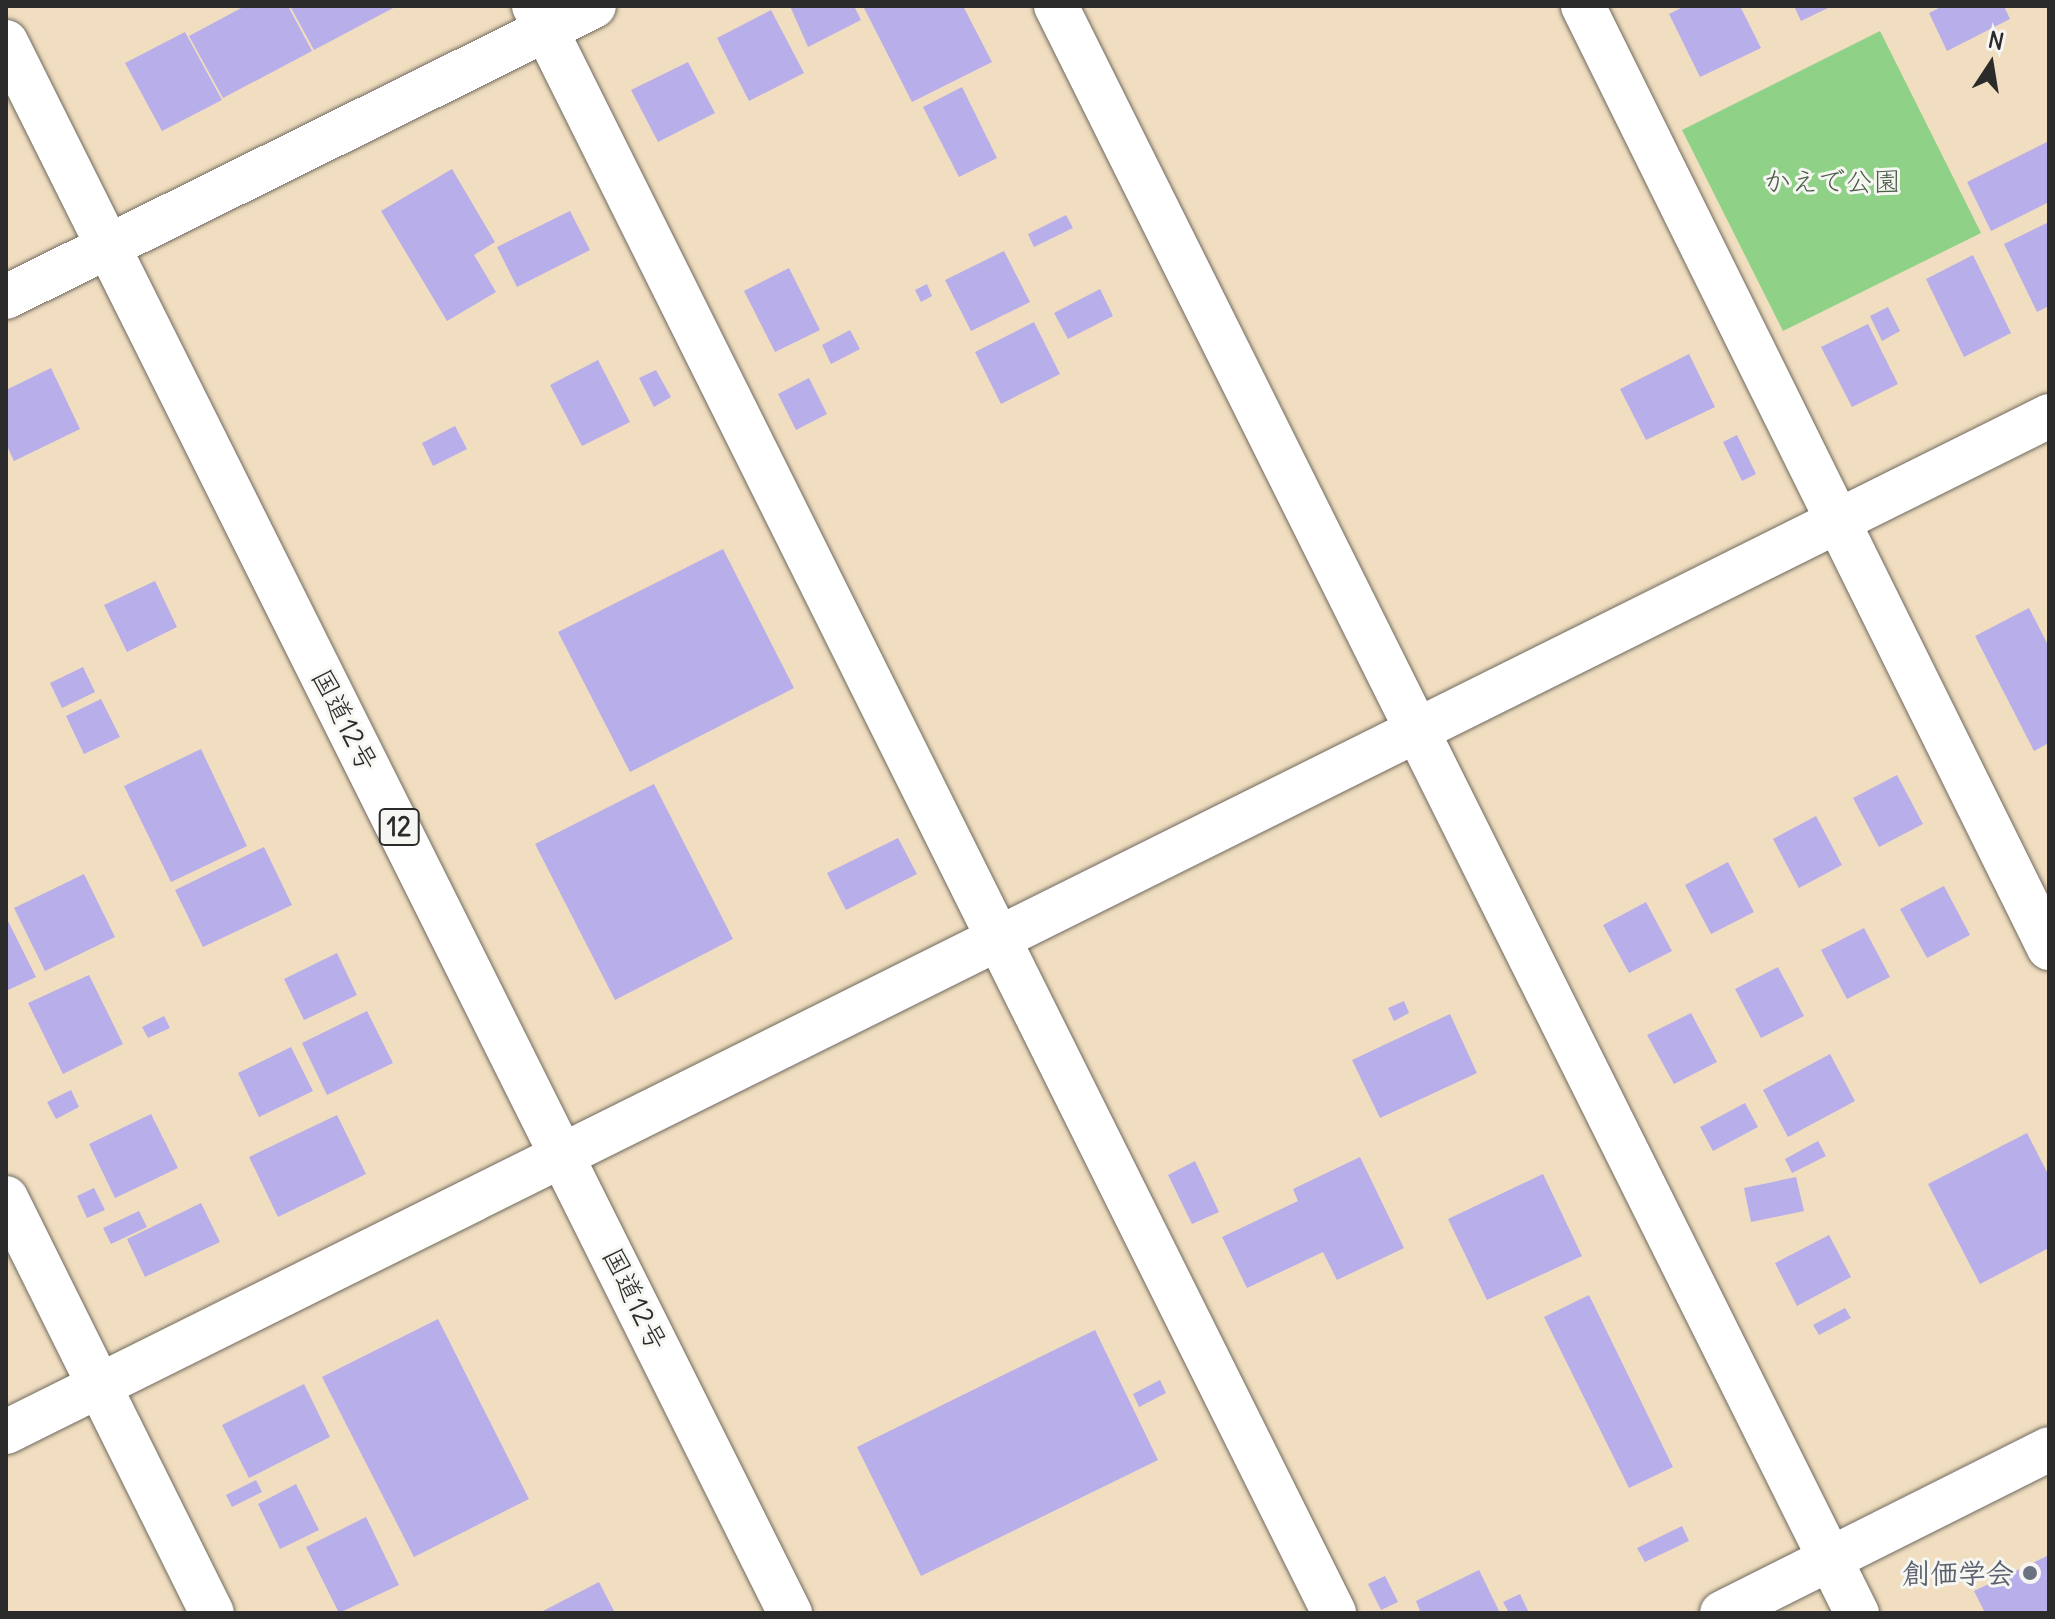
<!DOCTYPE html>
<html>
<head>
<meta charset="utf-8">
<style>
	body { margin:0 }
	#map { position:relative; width:2055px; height:1619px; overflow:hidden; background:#f1dec0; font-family:Delius,"Klee One",sans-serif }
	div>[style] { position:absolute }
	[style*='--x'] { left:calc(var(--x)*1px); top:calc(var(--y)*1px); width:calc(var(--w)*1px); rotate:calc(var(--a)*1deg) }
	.green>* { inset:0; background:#90d188 }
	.building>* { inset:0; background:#b8aee9 }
	.roads { filter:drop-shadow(0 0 2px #706a5f) drop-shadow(0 0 2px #706a5f) }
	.minor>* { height:44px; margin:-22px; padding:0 22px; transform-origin:22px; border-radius:22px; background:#fff }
	.highway>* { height:44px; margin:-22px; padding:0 22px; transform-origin:22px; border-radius:22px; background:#fff }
	.dots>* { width:22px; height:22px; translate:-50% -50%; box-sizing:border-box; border:4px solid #f6f6f2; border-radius:50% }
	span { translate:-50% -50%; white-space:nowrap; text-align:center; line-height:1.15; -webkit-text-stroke:6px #f6f6f2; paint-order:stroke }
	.shield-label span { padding:2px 6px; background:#f6f6f2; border:2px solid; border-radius:6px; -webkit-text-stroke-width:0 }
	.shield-label { font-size:26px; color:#2b2b2b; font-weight:700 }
	.park-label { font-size:28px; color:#495d47 }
	.street-label { font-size:28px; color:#2b2b2b }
	.worship-label { font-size:28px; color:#5b616d; font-weight:700 }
	.right { translate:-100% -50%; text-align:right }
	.frame { position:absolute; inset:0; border:8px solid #2b2b2b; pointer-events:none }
	.north { position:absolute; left:1951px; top:24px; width:80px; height:80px; -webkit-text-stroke:6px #f6f6f2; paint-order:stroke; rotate:12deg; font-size:22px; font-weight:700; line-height:32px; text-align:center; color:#2b2b2b }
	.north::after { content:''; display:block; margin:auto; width:28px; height:36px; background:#2b2b2b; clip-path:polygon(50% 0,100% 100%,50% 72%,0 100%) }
</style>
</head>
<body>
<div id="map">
	<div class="green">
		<div style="clip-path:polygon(1880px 31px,1981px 233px,1783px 331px,1682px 130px)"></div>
	</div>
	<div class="building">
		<div style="clip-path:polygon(245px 6px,288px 6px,312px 51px,223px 98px,189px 36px)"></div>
		<div style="clip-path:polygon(290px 6px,397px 6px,314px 50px)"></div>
		<div style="clip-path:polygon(790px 6px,854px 6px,861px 20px,808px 47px)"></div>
		<div style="clip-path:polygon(863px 6px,963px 6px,992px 62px,912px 102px)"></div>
		<div style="clip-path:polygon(1685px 6px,1740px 6px,1761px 48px,1700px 77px,1669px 14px)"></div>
		<div style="clip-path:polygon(1794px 6px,1832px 6px,1801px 21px)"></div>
		<div style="clip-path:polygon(1943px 6px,2004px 6px,2010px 19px,1947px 51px,1929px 13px)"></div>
		<div style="clip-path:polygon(771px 10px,804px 73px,749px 101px,717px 38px)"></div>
		<div style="clip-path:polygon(185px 32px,222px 100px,162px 131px,125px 63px)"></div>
		<div style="clip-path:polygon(688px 62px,715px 113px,658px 142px,631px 90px)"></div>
		<div style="clip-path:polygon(962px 87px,997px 158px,959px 177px,923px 107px)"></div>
		<div style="clip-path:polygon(2049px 141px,2049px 202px,1991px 231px,1967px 182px)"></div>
		<div style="clip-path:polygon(452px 169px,495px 242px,474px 255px,496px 292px,447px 321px,381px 211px)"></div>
		<div style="clip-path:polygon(570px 211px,590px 250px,517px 287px,497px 247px)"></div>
		<div style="clip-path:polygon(1066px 215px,1073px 228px,1034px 247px,1028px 234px)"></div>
		<div style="clip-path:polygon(2049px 222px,2049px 306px,2037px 312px,2004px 244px)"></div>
		<div style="clip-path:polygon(1004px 251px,1030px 302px,971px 331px,945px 280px)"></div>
		<div style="clip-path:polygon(1973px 255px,2011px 333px,1964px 357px,1926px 279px)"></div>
		<div style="clip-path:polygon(789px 268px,820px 330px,775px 352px,744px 291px)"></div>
		<div style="clip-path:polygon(927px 284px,932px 296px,921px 302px,915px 290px)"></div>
		<div style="clip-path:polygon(1100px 289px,1113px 316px,1068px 339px,1054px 313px)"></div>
		<div style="clip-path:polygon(1888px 307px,1900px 331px,1882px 341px,1870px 316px)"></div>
		<div style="clip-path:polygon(1034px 322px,1060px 374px,1001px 404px,975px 352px)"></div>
		<div style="clip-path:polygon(1868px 324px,1898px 384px,1852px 407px,1821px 347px)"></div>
		<div style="clip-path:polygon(850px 330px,860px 349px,831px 364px,822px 345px)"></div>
		<div style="clip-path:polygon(1689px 354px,1715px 407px,1646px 440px,1620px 389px)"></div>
		<div style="clip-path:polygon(598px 360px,630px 422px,582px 446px,550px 385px)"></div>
		<div style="clip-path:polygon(51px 368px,80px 429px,14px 461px,6px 444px,6px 390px)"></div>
		<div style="clip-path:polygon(656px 370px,671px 397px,654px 407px,639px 378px)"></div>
		<div style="clip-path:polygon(809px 378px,827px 414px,796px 430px,778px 394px)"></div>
		<div style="clip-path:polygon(455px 426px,467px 449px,433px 466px,422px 443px)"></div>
		<div style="clip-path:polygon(1737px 435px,1756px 474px,1742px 481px,1723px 442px)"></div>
		<div style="clip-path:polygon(723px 549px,794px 688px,630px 772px,558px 632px)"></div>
		<div style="clip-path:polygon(155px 581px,177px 627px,127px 652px,104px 605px)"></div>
		<div style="clip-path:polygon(2029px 608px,2049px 647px,2049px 743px,2034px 751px,1975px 636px)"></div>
		<div style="clip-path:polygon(83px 667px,95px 692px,62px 708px,50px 683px)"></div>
		<div style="clip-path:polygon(101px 699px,120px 737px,84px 754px,66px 716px)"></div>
		<div style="clip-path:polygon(201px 749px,247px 846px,171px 882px,124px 786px)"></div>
		<div style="clip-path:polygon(1897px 775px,1923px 824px,1879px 847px,1853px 798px)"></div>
		<div style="clip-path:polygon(654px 784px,733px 939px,615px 1000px,535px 844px)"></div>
		<div style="clip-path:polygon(1816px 816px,1842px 865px,1799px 888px,1773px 839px)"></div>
		<div style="clip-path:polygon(898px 838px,917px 874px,846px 910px,827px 873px)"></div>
		<div style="clip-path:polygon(264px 847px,292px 905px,203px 947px,175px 890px)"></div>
		<div style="clip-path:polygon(1728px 862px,1754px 912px,1711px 934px,1685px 885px)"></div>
		<div style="clip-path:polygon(84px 874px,115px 937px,45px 971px,14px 908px)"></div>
		<div style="clip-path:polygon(1944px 886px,1970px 935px,1927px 958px,1900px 909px)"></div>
		<div style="clip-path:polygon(1646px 902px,1672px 951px,1629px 973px,1603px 925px)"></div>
		<div style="clip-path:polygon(6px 917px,36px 977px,6px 991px)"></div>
		<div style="clip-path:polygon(1864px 928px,1890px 977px,1847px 999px,1821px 950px)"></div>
		<div style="clip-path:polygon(337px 953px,357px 995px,304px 1020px,284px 979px)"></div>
		<div style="clip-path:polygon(1778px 967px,1804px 1016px,1761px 1038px,1735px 989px)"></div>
		<div style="clip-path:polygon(89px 975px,123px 1044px,63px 1074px,28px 1003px)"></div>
		<div style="clip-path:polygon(1404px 1001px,1409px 1013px,1394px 1021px,1388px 1008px)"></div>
		<div style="clip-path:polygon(367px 1011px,393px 1063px,327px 1095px,302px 1043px)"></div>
		<div style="clip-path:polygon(1691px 1013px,1717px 1062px,1674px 1084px,1647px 1035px)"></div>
		<div style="clip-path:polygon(1450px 1014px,1477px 1073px,1380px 1118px,1352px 1060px)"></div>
		<div style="clip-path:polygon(164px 1016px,170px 1028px,148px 1038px,142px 1027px)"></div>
		<div style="clip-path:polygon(291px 1047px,313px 1091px,259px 1117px,238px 1073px)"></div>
		<div style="clip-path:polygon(1830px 1054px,1855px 1101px,1788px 1137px,1763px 1090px)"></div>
		<div style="clip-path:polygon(71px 1090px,79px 1107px,56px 1119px,47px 1102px)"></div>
		<div style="clip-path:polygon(1745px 1103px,1758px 1127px,1713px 1151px,1700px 1127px)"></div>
		<div style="clip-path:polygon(151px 1114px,178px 1168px,115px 1198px,89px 1144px)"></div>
		<div style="clip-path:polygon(337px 1115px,366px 1174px,278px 1217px,249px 1157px)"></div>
		<div style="clip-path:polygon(2027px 1133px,2049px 1176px,2049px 1248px,1980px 1284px,1928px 1184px)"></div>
		<div style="clip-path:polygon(1818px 1141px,1826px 1156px,1792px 1173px,1785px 1159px)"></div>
		<div style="clip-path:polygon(1360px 1157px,1404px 1248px,1337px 1280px,1323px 1252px,1247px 1288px,1222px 1237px,1298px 1201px,1293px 1189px)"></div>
		<div style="clip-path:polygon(1195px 1161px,1219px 1212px,1192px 1224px,1168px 1175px)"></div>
		<div style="clip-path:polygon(1543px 1174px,1582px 1256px,1487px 1300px,1448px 1219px)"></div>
		<div style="clip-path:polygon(1796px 1177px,1804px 1211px,1751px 1222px,1744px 1188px)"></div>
		<div style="clip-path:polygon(94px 1188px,105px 1210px,87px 1218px,77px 1196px)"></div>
		<div style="clip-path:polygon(201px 1203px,220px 1242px,145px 1277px,127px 1239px)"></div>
		<div style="clip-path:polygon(139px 1211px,147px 1227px,111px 1244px,103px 1228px)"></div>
		<div style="clip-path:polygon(1829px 1235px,1851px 1277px,1797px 1306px,1775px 1263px)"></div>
		<div style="clip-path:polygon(1589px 1295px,1673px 1467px,1629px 1488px,1544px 1317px)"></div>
		<div style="clip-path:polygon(1845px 1308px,1851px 1318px,1819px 1335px,1813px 1325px)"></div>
		<div style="clip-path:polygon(438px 1319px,529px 1499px,414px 1557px,322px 1377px)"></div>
		<div style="clip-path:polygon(1095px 1330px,1158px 1460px,921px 1576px,857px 1447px)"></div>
		<div style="clip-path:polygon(1160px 1380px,1166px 1393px,1139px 1407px,1133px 1394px)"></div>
		<div style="clip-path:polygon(304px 1384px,330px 1437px,249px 1478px,222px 1425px)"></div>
		<div style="clip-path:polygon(256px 1480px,262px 1492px,232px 1507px,226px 1495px)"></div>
		<div style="clip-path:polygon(296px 1484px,319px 1530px,280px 1549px,258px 1504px)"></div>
		<div style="clip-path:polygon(366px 1517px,399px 1585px,339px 1613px,306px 1547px)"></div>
		<div style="clip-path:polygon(1682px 1526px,1689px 1541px,1645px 1562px,1637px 1548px)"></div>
		<div style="clip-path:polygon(2049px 1555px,2049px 1613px,1985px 1613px,1974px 1591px)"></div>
		<div style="clip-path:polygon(1479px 1570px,1500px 1613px,1421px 1613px,1416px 1601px)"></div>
		<div style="clip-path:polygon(1385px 1576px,1398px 1602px,1381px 1610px,1368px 1584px)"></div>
		<div style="clip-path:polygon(599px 1582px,615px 1613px,539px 1613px)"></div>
		<div style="clip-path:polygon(1520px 1594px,1529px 1613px,1509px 1613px,1503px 1602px)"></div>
	</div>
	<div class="roads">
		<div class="minor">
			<div style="--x:534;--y:6;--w:1795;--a:63.53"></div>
			<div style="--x:1056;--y:6;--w:1796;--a:63.51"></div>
			<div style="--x:1583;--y:6;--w:1051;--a:63.68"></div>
			<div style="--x:6;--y:297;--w:656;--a:-26.33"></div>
			<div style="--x:6;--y:1198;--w:463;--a:63.6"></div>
			<div style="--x:6;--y:1432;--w:2282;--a:-26.44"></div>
			<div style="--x:1722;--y:1613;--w:366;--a:-26.6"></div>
		</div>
		<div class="highway">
			<div style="--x:6;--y:42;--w:1756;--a:63.48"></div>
		</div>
	</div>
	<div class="dots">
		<div style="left:2030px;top:1573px;background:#6b7280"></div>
	</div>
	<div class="shield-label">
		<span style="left:399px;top:827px">12</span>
	</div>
	<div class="park-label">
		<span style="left:1832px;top:181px">かえで公園</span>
	</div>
	<div class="street-label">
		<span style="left:345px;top:720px;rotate:63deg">国道12号</span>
		<span style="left:635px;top:1299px;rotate:64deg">国道12号</span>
	</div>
	<div class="worship-label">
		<span class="right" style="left:2014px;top:1573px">創価学会</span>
	</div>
	<div class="frame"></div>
	<div class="north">N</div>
</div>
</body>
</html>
